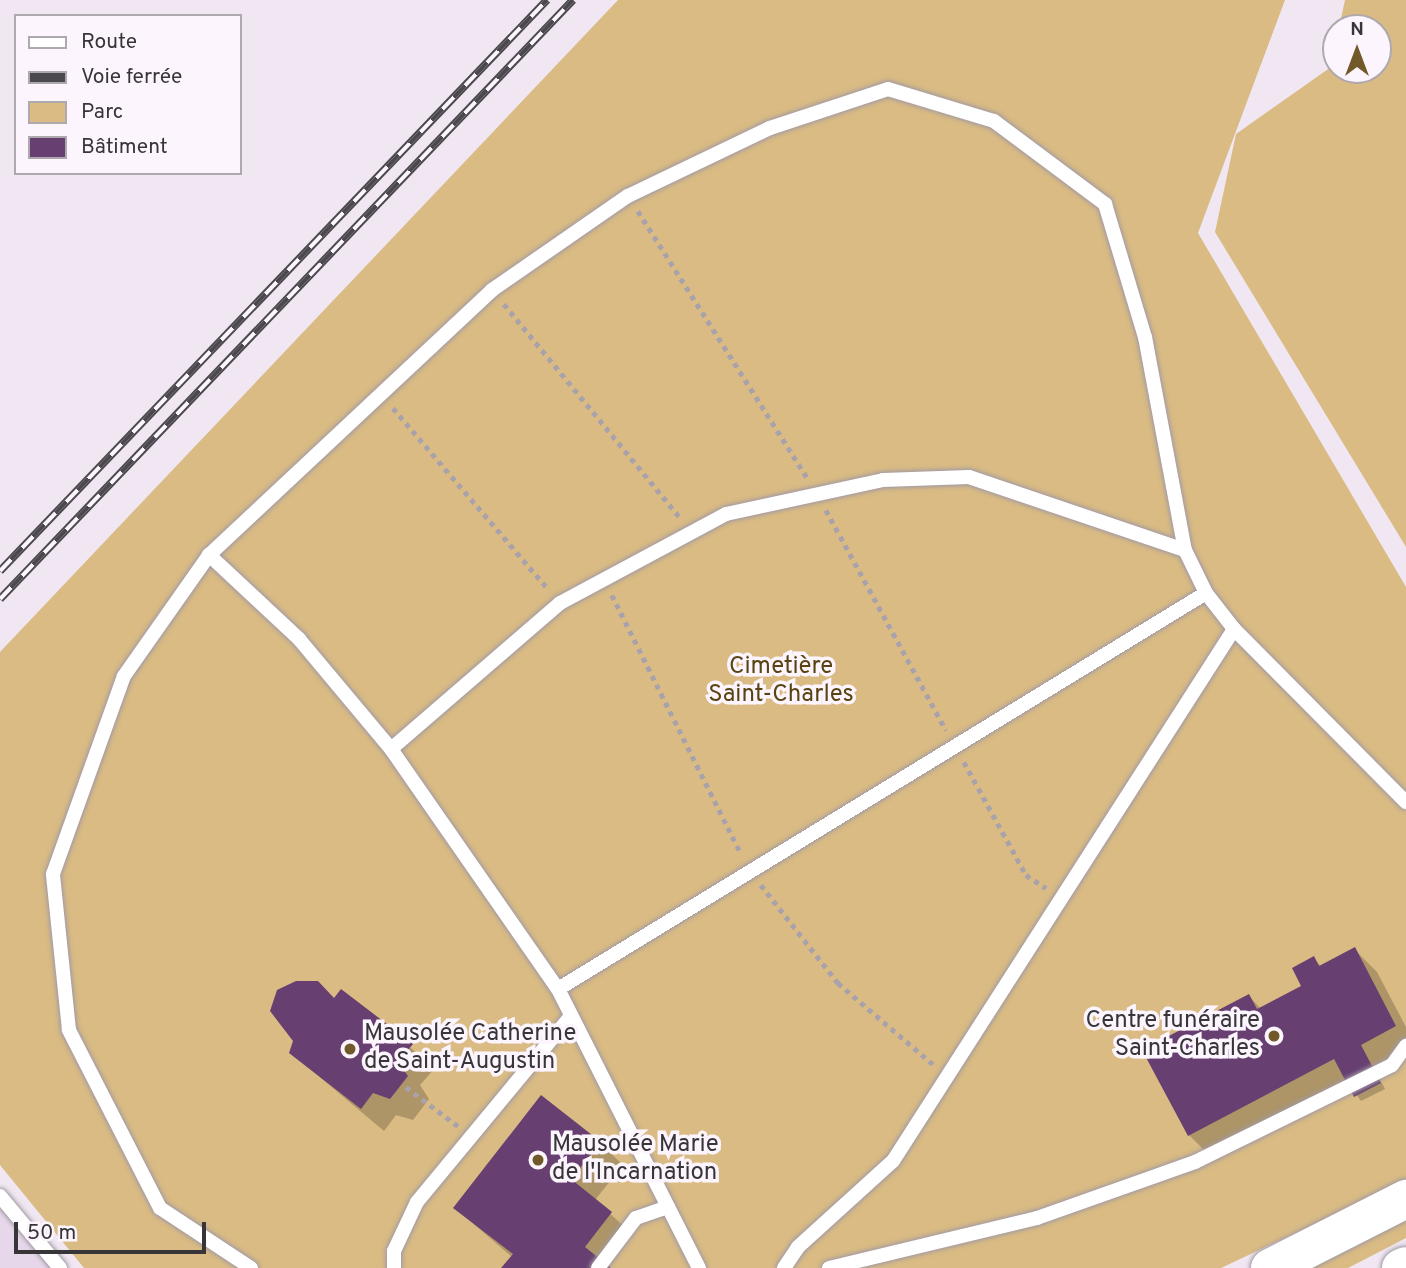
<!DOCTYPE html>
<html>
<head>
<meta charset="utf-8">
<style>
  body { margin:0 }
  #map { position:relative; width:1406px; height:1268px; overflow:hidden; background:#f0e7f2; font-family:Overpass,sans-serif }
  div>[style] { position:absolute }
  .built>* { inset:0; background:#e6d8ea }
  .green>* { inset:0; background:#d9bb83 }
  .shadow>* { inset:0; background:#0003 }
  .building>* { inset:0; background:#674071 }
  .path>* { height:4.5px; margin-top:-2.25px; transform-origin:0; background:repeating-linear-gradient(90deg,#a9a2ab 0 5px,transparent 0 10px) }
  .roads { filter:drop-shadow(0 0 2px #a299a4) drop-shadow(0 0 2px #a299a4) }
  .lane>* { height:14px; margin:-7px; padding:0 7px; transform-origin:7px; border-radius:7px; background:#fff }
  .primary>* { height:38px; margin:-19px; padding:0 19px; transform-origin:19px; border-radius:19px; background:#fff }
  .rail>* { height:8px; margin-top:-4px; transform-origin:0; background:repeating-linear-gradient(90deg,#fcf5fe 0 16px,#4c494e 0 32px); box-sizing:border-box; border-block:2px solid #4c494e }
  .dots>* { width:19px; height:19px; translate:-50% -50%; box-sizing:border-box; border:4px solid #fcf5fe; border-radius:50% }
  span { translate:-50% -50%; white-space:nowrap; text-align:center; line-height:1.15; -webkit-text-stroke:7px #fcf5fe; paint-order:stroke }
  .park-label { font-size:24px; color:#594310 }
  .poi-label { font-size:24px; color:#383539 }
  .right { translate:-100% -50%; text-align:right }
  .left { translate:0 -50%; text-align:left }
  .legend { position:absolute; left:14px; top:14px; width:228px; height:161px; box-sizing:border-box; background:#fcf5fe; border:2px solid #aea8af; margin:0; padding:9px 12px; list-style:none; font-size:21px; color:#383539 }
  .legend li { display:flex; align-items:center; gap:14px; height:35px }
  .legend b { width:35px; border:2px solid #aea8af }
  .north { position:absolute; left:1322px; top:14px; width:70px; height:70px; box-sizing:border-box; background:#fcf5fe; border:2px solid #aea8af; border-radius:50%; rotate:0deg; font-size:19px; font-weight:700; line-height:28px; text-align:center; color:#383539 }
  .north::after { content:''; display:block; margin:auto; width:24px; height:32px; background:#715929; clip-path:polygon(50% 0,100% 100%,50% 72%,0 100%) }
  .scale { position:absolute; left:14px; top:1222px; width:192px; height:32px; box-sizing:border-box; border:4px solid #383539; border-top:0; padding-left:9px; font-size:21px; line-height:24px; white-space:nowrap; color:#383539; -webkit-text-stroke:5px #fcf5fe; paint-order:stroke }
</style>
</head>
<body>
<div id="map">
  <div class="built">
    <i style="clip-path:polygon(0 1196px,60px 1268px,0 1268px)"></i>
  </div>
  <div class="green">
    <i style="clip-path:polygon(618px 0,1285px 0,1198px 233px,1406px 587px,1406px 1181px,1221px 1268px,84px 1268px,0 1165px,0 652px)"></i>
    <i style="clip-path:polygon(1345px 0,1406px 0,1406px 547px,1215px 232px,1236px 134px,1331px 67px,1336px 41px,1336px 70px,1378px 70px,1378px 28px,1339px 28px)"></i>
    <i style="clip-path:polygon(1406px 1218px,1406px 1238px,1348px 1268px,1307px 1268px)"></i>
  </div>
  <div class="shadow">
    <i style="clip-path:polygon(1355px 950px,1377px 972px,1406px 1027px,1406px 1056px,1376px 1072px,1385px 1089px,1361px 1101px,1350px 1085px,1212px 1158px,1189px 1135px,1249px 996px,1261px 1009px,1304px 986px,1314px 959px,1322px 967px)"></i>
    <i style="clip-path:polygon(341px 991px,435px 1068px,420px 1085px,429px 1099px,413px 1120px,396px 1115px,384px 1131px,291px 1053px)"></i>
    <i style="clip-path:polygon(600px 1143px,623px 1165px,595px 1200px,628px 1230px,602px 1263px,609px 1268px,504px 1268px,512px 1257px,455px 1208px)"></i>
  </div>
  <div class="building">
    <i style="clip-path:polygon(1355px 947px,1396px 1026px,1361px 1045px,1381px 1083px,1354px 1097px,1334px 1059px,1188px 1136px,1142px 1050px,1249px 994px,1257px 1009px,1301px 986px,1292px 968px,1314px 956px,1319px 966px)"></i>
    <i style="clip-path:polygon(296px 981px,318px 981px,334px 998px,341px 989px,413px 1044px,398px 1062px,408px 1076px,390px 1099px,373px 1093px,361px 1109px,289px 1053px,293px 1041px,270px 1011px,277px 990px)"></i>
    <i style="clip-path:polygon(541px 1095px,601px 1142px,571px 1179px,612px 1212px,585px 1247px,611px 1268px,501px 1268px,513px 1254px,453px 1208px)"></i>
  </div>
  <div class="path">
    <i style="left:638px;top:211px;width:317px;rotate:57.6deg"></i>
    <i style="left:504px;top:304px;width:278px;rotate:50.5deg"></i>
    <i style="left:393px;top:408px;width:240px;rotate:49.4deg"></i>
    <i style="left:826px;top:510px;width:251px;rotate:61.4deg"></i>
    <i style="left:612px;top:595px;width:289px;rotate:63.5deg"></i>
    <i style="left:964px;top:762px;width:129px;rotate:61.2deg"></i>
    <i style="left:1026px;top:875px;width:24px;rotate:33deg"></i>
    <i style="left:761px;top:885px;width:125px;rotate:51.8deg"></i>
    <i style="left:838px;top:983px;width:125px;rotate:40.5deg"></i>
    <i style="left:406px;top:1087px;width:65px;rotate:36.9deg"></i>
  </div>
  <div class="roads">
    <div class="lane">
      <i style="left:209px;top:555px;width:123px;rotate:43deg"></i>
      <i style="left:299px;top:639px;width:143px;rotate:50.1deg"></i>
      <i style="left:391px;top:749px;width:292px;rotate:55.2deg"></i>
      <i style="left:558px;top:989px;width:313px;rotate:63.2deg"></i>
      <i style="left:391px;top:749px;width:223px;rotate:-40.8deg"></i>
      <i style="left:560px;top:603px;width:188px;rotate:-28.2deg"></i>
      <i style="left:726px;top:514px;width:161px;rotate:-12.2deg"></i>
      <i style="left:883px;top:480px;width:86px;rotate:-2deg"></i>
      <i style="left:969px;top:477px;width:228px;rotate:18.7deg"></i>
      <i style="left:558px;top:989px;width:759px;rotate:-31.43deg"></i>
      <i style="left:0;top:1196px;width:94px;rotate:50.2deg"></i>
      <i style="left:251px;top:1268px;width:109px;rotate:-146.6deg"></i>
      <i style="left:160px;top:1208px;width:200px;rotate:-117.1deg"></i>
      <i style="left:69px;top:1030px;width:157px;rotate:-95.9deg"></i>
      <i style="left:53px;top:874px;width:210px;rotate:-70.3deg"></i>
      <i style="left:124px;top:676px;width:148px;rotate:-54.9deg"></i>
      <i style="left:209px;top:555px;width:388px;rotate:-43.1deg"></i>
      <i style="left:492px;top:290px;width:165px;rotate:-34.7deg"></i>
      <i style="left:628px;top:196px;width:157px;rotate:-25.6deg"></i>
      <i style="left:770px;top:128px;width:124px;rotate:-18.3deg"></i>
      <i style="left:888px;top:89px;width:111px;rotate:16.8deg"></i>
      <i style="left:994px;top:121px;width:139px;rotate:36.8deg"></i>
      <i style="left:1105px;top:204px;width:139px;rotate:73.3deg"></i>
      <i style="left:1145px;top:337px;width:217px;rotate:79.4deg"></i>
      <i style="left:1185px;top:550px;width:48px;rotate:64deg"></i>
      <i style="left:1206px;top:593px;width:46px;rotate:52.1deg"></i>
      <i style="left:1234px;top:629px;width:244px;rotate:45.2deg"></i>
      <i style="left:394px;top:1268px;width:17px;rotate:-90deg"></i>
      <i style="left:394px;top:1251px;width:54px;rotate:-64.9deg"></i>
      <i style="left:417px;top:1202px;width:241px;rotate:-50.4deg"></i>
      <i style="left:598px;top:1268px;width:63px;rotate:-52.8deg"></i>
      <i style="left:636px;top:1218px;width:34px;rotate:-19deg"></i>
      <i style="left:784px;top:1268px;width:25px;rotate:-56deg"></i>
      <i style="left:798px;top:1247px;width:128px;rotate:-42.2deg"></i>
      <i style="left:893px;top:1161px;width:632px;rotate:-57.34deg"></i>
      <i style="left:829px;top:1268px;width:214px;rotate:-13.5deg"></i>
      <i style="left:1037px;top:1218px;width:168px;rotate:-19.5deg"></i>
      <i style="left:1195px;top:1162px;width:220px;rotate:-26.2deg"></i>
      <i style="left:1392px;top:1065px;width:24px;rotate:-54deg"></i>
    </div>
    <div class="primary">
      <i style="left:1270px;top:1268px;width:153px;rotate:-26.9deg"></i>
      <i style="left:1401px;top:1268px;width:5px;rotate:-22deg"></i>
    </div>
  </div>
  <div class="rail">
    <i style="left:0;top:571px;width:791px;rotate:-46.23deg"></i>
    <i style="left:0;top:599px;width:829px;rotate:-46.27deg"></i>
  </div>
  <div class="dots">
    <i style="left:1274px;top:1036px;background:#715929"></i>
    <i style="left:350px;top:1049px;background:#715929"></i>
    <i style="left:538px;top:1160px;background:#715929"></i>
  </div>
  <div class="park-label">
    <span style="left:781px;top:682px">Cimetière<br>Saint-Charles</span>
  </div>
  <div class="poi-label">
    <span class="right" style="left:1260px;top:1036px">Centre funéraire<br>Saint-Charles</span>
    <span class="left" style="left:364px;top:1049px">Mausolée Catherine<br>de Saint-Augustin</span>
    <span class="left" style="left:552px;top:1160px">Mausolée Marie<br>de l'Incarnation</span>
  </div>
  <ul class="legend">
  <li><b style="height:9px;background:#fff"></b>Route</li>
  <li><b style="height:9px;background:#4c494e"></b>Voie ferrée</li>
  <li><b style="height:19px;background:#d9bb83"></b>Parc</li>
  <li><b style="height:19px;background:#674071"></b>Bâtiment</li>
  </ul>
  <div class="north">N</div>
  <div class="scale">50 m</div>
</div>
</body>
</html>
